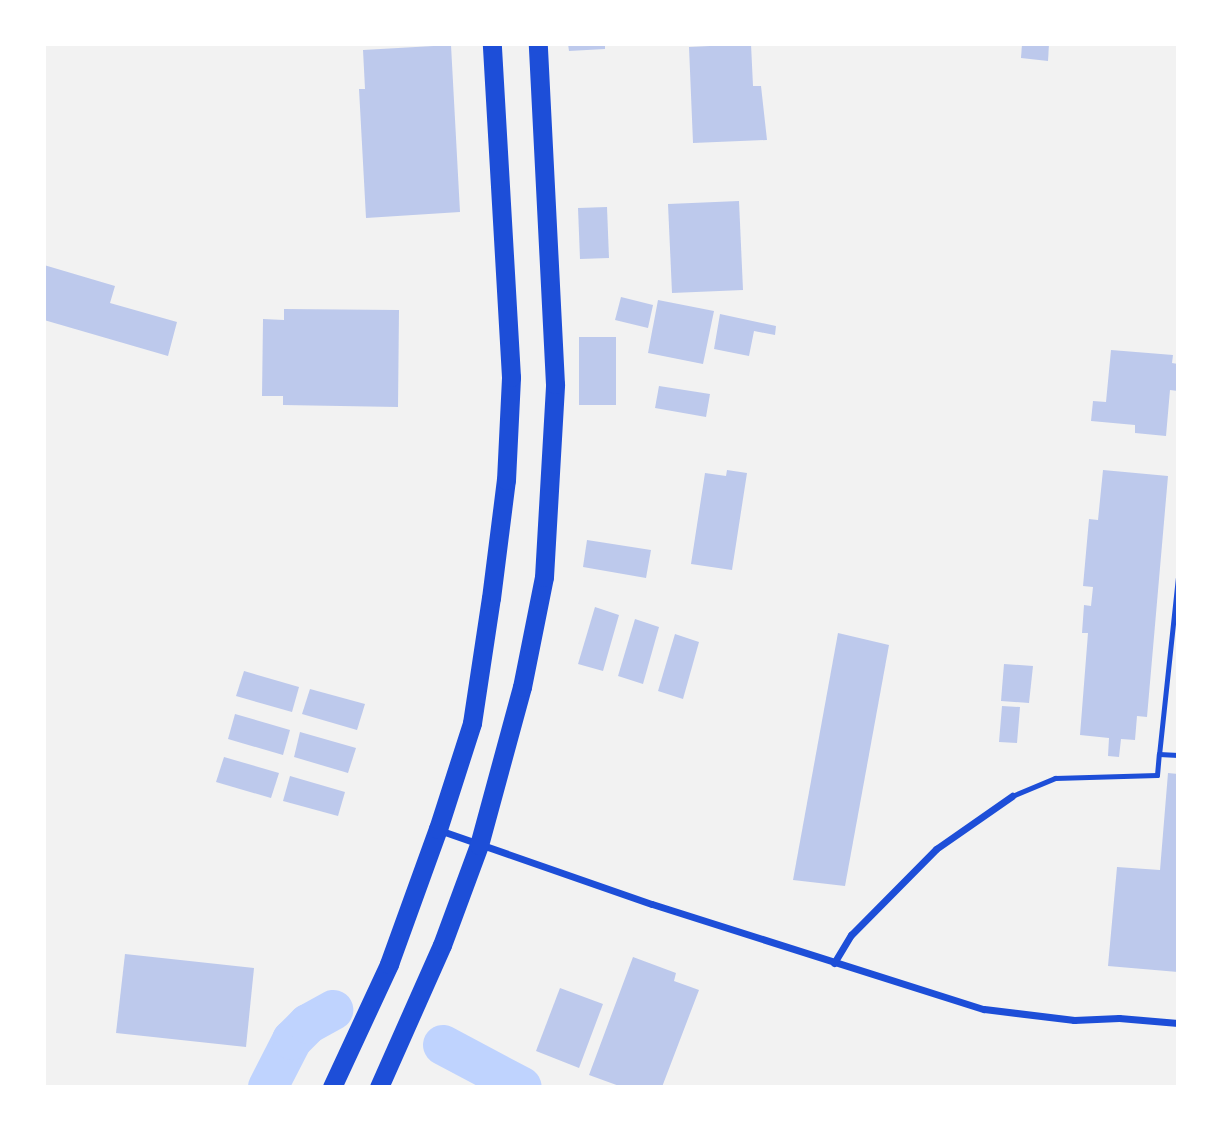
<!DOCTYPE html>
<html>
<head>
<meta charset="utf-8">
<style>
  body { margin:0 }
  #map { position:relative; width:1222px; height:1131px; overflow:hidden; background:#f2f2f2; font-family:Ubuntu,sans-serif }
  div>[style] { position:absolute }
  .river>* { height:40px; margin:-20px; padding:0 20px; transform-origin:20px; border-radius:20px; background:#bfd3fe }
  .building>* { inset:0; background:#bdc9ec }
  .service>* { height:5px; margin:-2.5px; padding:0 2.5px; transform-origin:2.5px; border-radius:2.5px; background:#1d4ed8 }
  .minor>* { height:7px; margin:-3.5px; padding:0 3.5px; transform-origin:3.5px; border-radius:3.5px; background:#1d4ed8 }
  .trunk>* { height:19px; margin:-9.5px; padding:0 9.5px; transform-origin:9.5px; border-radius:9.5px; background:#1d4ed8 }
  span { translate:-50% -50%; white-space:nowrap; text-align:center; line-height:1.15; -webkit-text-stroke:7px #fff; paint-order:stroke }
  .frame { position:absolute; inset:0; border:46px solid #fff; pointer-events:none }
</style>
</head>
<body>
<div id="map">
  <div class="river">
    <i style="left:443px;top:1045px;width:89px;rotate:28deg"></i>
    <i style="left:268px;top:1087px;width:53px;rotate:-62.9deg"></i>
    <i style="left:292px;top:1040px;width:23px;rotate:-45deg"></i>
    <i style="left:308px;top:1024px;width:29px;rotate:-29deg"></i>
  </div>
  <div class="building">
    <i style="clip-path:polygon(568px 44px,605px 44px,605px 49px,569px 51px)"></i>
    <i style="clip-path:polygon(751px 44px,753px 86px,761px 86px,767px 140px,693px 143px,689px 47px)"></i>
    <i style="clip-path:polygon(1022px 44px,1049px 44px,1048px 61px,1021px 58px)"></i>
    <i style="clip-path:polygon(451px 45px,460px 212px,366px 218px,359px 89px,365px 89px,363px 50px)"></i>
    <i style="clip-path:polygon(739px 201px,743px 290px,672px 293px,668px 204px)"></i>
    <i style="clip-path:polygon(607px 207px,609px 258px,580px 259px,578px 208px)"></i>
    <i style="clip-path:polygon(44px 265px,115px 286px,110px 303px,177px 322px,168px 356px,44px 320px)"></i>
    <i style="clip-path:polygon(621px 297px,653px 305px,648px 328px,615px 320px)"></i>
    <i style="clip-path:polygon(658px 300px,714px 311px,703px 364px,648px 353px)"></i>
    <i style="clip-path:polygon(284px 309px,399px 310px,398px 407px,283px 405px,283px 396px,262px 396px,263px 319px,284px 320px)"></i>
    <i style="clip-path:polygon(720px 314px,776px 326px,775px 335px,754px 331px,749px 356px,714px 349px)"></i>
    <i style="clip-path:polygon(579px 337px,616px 337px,616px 405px,579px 405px)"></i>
    <i style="clip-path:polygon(1111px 350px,1173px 355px,1172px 363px,1178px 364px,1178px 391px,1170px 390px,1166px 436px,1135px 433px,1135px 425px,1091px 421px,1093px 401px,1106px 402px)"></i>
    <i style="clip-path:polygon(659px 386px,710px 394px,706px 417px,655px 408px)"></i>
    <i style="clip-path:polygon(727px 470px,747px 473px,732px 570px,691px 564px,705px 473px,726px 476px)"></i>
    <i style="clip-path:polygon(1103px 470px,1168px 476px,1147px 717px,1137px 716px,1135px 740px,1121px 739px,1119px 757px,1108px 756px,1109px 738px,1080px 735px,1088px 633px,1082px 633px,1084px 605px,1091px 606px,1093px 587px,1083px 586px,1089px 519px,1098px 520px)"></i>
    <i style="clip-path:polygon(587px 540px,651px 550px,646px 578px,583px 567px)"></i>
    <i style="clip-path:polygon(595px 607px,619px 615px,603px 671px,578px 664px)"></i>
    <i style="clip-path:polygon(635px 619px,659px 627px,643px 684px,618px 676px)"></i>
    <i style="clip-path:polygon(838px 633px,889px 645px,845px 886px,793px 880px)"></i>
    <i style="clip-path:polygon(675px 634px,699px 642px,683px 699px,658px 691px)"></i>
    <i style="clip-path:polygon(1004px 664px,1033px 666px,1029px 703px,1001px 701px)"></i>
    <i style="clip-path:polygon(244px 671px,299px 687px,292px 712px,236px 696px)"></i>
    <i style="clip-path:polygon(310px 689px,365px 704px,357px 730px,302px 714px)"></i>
    <i style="clip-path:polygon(1002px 706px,1020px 707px,1017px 743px,999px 742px)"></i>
    <i style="clip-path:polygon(235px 714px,290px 730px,283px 755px,228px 739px)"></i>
    <i style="clip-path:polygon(300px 732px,356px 748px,348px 773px,294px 757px)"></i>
    <i style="clip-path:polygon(224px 757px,279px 773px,271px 798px,216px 782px)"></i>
    <i style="clip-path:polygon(1168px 773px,1178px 774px,1178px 972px,1108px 966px,1117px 867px,1160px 870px)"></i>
    <i style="clip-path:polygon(290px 776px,345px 792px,338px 816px,283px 801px)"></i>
    <i style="clip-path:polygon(125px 954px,254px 968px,246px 1047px,116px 1033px)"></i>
    <i style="clip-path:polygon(633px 957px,676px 973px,674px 981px,699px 990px,662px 1087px,622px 1087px,589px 1075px)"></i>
    <i style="clip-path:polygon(560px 988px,603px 1004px,579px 1068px,536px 1051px)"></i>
  </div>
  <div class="service">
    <i style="left:1178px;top:577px;width:178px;rotate:96.1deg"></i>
    <i style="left:1159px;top:754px;width:19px;rotate:3deg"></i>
    <i style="left:1012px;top:796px;width:47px;rotate:-22.7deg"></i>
    <i style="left:1055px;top:778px;width:102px;rotate:-1.7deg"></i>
    <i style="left:1157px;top:775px;width:21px;rotate:-85deg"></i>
  </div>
  <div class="minor">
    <i style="left:439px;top:830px;width:225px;rotate:19.2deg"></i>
    <i style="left:652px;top:904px;width:348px;rotate:17.6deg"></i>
    <i style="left:984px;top:1009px;width:91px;rotate:7deg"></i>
    <i style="left:1074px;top:1020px;width:45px;rotate:-2.5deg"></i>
    <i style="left:1119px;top:1018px;width:59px;rotate:4.8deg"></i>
    <i style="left:834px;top:963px;width:33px;rotate:-59deg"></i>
    <i style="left:851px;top:935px;width:121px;rotate:-45.3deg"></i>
    <i style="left:936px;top:849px;width:93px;rotate:-34.9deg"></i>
  </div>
  <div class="trunk">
    <i style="left:332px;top:1087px;width:136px;rotate:-65.1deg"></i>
    <i style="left:389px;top:964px;width:144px;rotate:-70.1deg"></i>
    <i style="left:438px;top:829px;width:111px;rotate:-72.2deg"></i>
    <i style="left:472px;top:723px;width:126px;rotate:-81.4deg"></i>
    <i style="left:491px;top:598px;width:119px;rotate:-82.8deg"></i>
    <i style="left:506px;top:480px;width:103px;rotate:-87.2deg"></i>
    <i style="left:511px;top:377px;width:334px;rotate:-93.3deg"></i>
    <i style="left:379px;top:1087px;width:155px;rotate:-66.1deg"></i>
    <i style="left:442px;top:945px;width:107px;rotate:-69.7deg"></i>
    <i style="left:479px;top:845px;width:164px;rotate:-74.8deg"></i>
    <i style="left:522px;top:687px;width:112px;rotate:-78.7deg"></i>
    <i style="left:544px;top:577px;width:193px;rotate:-86.7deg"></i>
    <i style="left:555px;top:384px;width:340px;rotate:-92.9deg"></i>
  </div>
  <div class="frame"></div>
</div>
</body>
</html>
